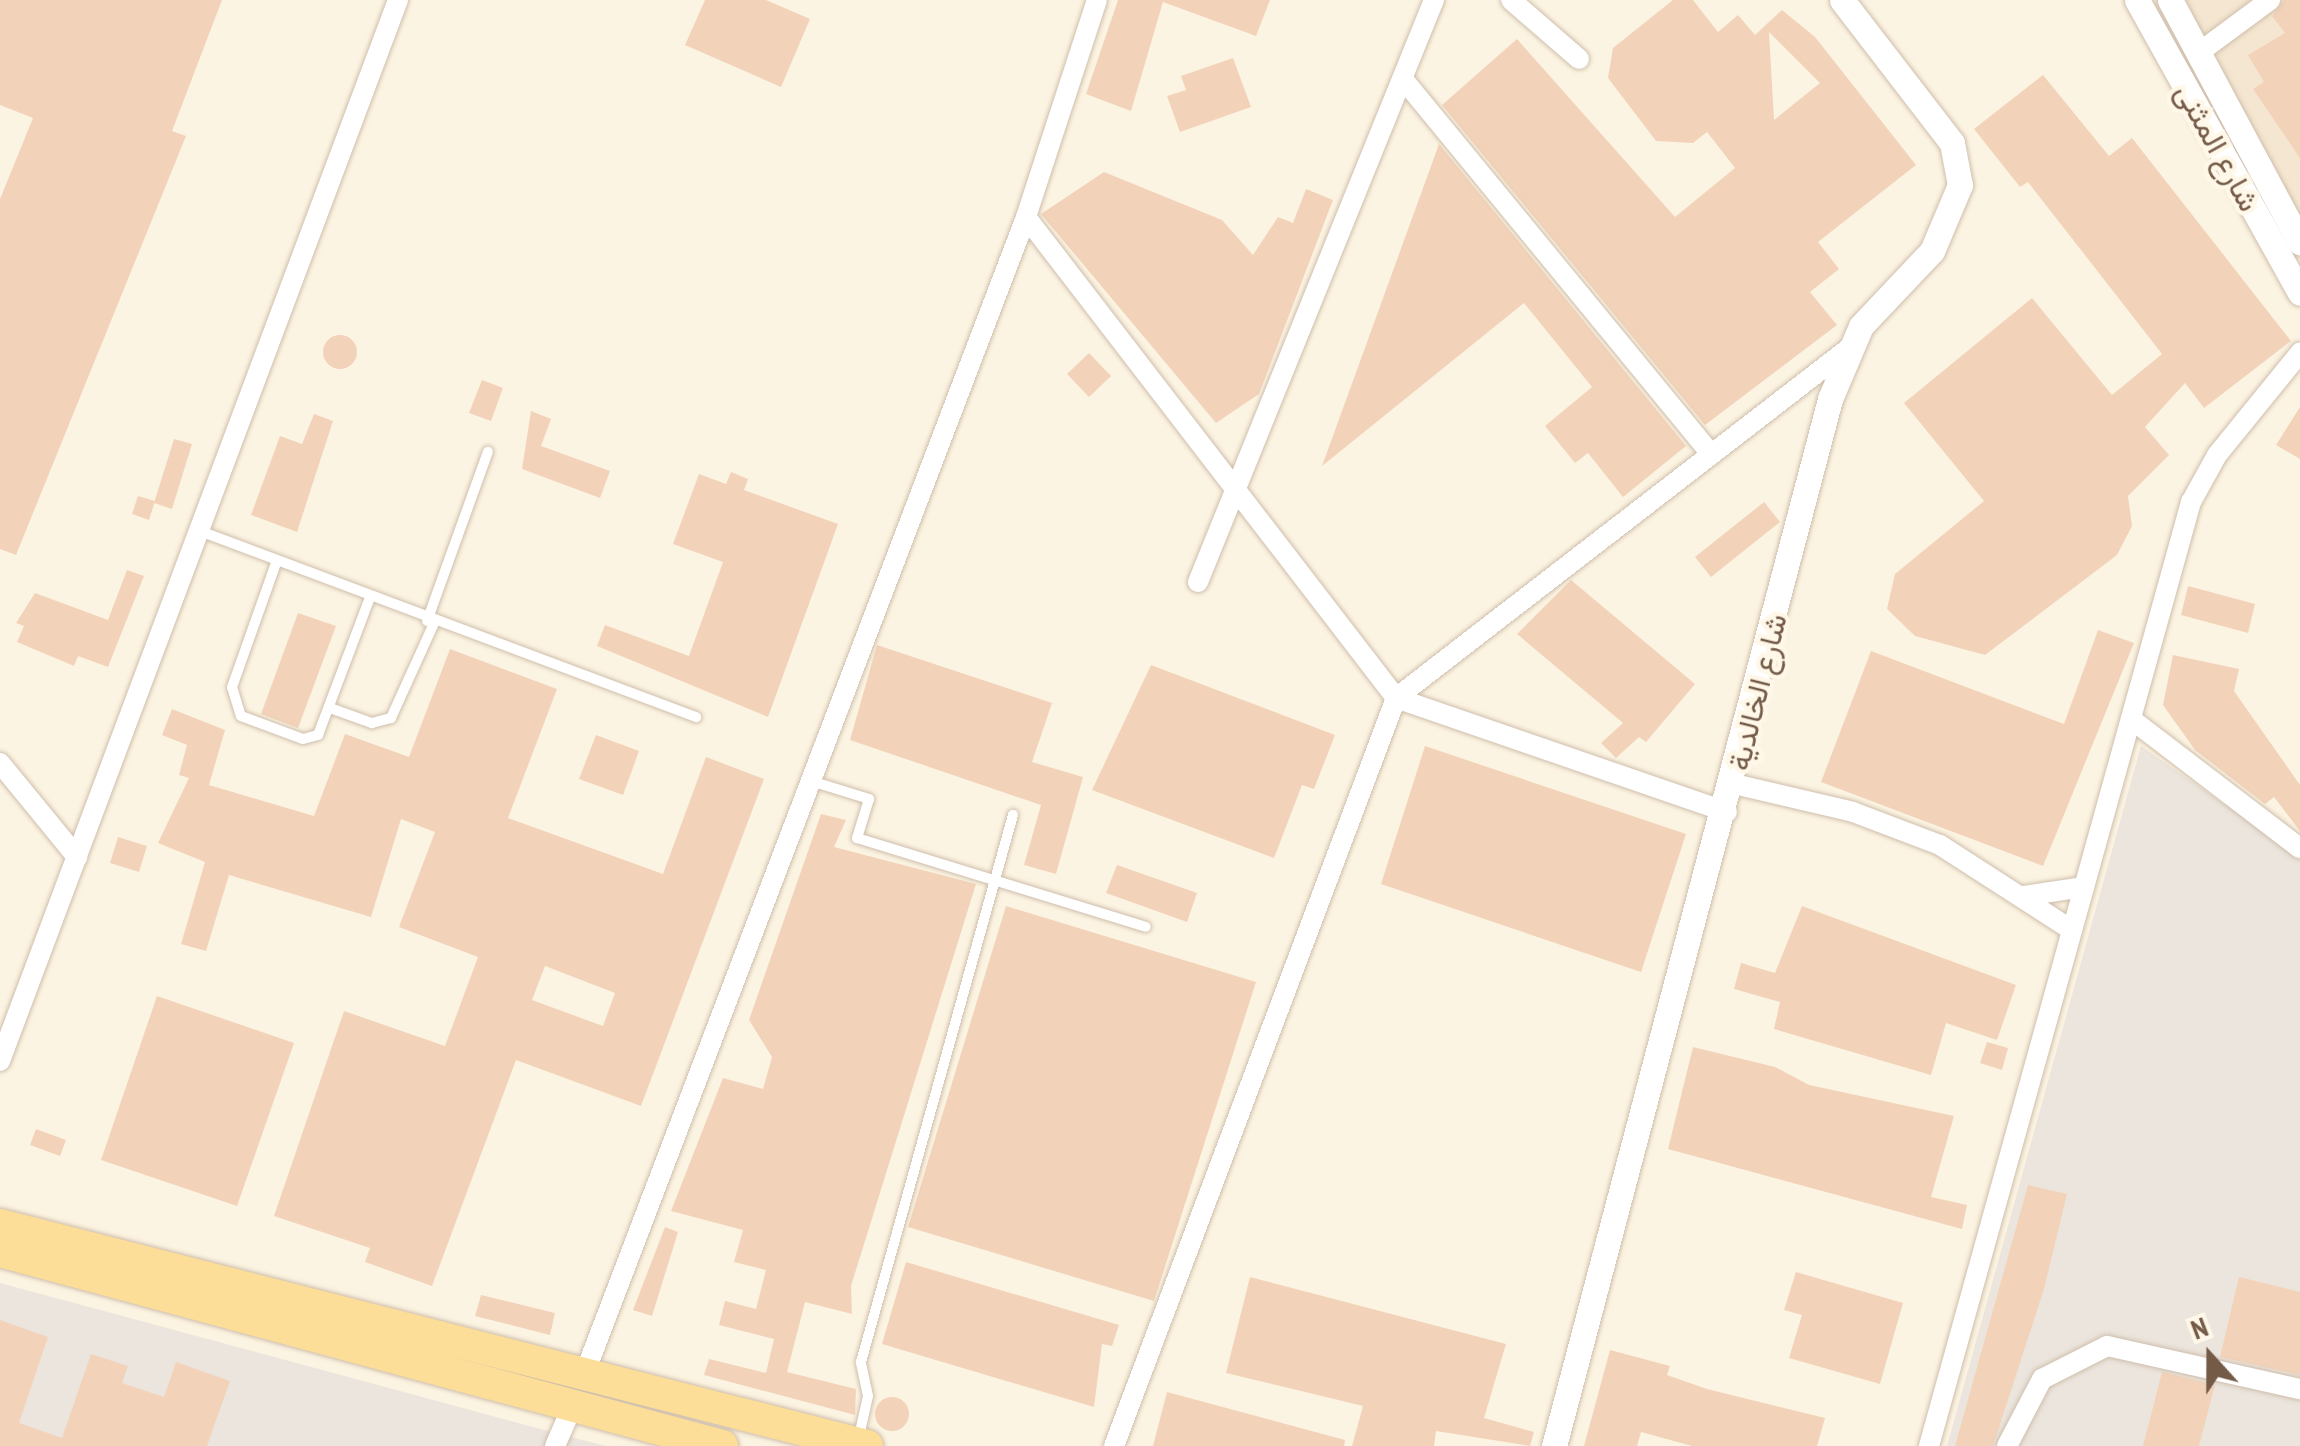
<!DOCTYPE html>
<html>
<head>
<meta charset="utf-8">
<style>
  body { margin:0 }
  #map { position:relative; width:2300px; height:1446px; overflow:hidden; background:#fcf4e2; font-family:"PT Sans Narrow",Vazirmatn,sans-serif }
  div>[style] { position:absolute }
  .residential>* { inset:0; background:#f4e6d0 }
  .industrial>* { inset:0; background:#ebe5dd }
  .building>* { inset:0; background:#f2d3b9 }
  .round { border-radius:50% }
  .roads { filter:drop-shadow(0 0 2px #cfbeac) drop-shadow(0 0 2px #cfbeac) }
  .service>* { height:10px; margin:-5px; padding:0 5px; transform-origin:5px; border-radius:5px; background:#fff }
  .minor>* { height:20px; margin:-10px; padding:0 10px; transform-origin:10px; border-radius:10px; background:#fff }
  .tertiary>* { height:25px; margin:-12.5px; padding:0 12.5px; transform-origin:12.5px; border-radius:12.5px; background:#fff }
  .primary>* { height:32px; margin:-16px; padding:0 16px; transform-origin:16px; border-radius:16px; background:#fcde99 }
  span { translate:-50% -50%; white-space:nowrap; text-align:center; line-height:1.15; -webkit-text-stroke:9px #fff7e8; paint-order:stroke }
  .street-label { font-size:30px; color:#745b48 }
  .north { position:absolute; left:2160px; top:1306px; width:100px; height:100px; -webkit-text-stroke:8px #fff7e8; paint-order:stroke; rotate:339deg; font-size:28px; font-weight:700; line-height:40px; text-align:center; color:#745b48 }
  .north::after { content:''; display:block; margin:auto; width:35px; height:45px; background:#745b48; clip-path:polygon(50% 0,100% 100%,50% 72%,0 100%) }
</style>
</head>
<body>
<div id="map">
  <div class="residential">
    <i style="clip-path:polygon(2175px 0,2300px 0,2300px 240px)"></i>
  </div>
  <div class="industrial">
    <i style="clip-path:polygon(2141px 746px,2300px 857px,2300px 1446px,1947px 1446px)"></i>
    <i style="clip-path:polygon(0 1283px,563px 1435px,606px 1446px,0 1446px)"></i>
  </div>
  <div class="building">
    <i style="clip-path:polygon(0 0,222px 0,172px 131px,186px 136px,16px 555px,0 549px,0 199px,33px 118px,0 105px)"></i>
    <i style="clip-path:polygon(705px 0,766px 0,810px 19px,781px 87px,685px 45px)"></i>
    <i style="clip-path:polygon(1118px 0,1270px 0,1256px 36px,1163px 2px,1131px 111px,1086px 94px)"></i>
    <i style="clip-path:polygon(evenodd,1673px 0,1693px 0,1718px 32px,1738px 15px,1755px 35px,1782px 10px,1815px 37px,1916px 165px,1818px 242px,1839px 269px,1810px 292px,1837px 325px,1705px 425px,1442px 105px,1517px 39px,1675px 217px,1735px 168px,1707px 132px,1693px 143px,1656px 141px,1608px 78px,1613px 48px,1673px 0,1769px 32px,1820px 83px,1774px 120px,1769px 32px)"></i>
    <i style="clip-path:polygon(2284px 0,2300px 0,2300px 158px,2253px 89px,2264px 82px,2248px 55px,2285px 33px,2272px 16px)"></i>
    <i style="clip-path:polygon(1233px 58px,1251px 107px,1180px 132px,1167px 96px,1186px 90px,1181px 76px)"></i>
    <i style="clip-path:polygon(2043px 75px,2109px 156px,2132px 138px,2291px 341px,2204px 408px,2185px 383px,2145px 427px,2169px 455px,2128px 496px,2132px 526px,2117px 555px,1985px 655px,1915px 636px,1887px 609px,1895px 574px,1984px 501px,1904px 403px,2032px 298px,2112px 395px,2162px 354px,2028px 182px,2020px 187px,1974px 129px)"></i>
    <i style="clip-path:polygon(1439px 144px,1686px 446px,1623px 497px,1588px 453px,1575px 463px,1545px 426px,1592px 387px,1524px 303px,1322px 466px)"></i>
    <i style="clip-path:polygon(1104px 172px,1222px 220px,1253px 255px,1278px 217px,1293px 223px,1306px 189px,1333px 200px,1259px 394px,1216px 423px,1041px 214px)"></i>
    <i class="round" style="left:323px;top:335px;width:34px;height:34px"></i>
    <i style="clip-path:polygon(1089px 353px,1111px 376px,1089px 397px,1067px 374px)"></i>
    <i style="clip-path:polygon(482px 380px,503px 388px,491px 421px,469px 413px)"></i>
    <i style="clip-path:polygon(2300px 407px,2300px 459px,2276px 445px)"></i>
    <i style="clip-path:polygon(531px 411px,551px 419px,541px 446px,610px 471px,600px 498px,522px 469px)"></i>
    <i style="clip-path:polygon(314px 414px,333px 421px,297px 532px,251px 515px,280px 436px,302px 444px)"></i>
    <i style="clip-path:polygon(174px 439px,192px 444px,172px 509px,154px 503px)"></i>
    <i style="clip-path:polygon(731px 472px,748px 479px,744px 490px,838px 524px,768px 717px,597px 646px,605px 625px,689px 656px,723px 562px,673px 544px,699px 474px,726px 484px)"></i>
    <i style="clip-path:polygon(138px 496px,155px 501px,149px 520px,132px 514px)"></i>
    <i style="clip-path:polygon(1764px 502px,1780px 522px,1711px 577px,1695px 557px)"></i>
    <i style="clip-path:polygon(127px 570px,144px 576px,108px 667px,78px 656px,74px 666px,17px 642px,24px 626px,16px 623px,35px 593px,108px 620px)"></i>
    <i style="clip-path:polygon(1571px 580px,1695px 684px,1646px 742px,1639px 737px,1616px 758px,1601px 743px,1623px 723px,1517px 634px)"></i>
    <i style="clip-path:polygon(2188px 586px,2255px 604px,2248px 633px,2181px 615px)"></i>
    <i style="clip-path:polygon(298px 613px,336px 626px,298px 728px,261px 714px)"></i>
    <i style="clip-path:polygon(2098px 630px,2134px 643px,2043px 866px,1821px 782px,1871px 651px,2064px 724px)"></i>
    <i style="clip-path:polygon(877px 645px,1052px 703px,1032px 762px,1083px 777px,1056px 874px,1024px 865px,1041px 805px,850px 740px)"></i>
    <i style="clip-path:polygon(evenodd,450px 649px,557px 689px,508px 818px,663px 874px,706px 757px,764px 779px,641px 1106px,516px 1060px,432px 1286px,365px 1262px,370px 1248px,274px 1216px,344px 1011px,445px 1046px,478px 957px,399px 927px,435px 832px,401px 819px,371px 917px,229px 875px,206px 951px,181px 944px,205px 862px,158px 843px,189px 778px,179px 775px,187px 745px,162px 735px,172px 709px,225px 730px,209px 785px,314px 816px,345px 734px,409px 757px,450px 649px,545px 966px,615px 993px,603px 1026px,532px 1000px,545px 966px)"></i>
    <i style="clip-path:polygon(2173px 655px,2239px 669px,2234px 691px,2300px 785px,2300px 831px,2274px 797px,2265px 804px,2195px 750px,2163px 705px)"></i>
    <i style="clip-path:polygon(1151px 665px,1335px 735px,1314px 789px,1302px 785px,1274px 858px,1092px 790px)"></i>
    <i style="clip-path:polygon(596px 735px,639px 751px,623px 795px,579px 779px)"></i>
    <i style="clip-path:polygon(1425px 746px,1686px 834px,1641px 972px,1381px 884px)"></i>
    <i style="clip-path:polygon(821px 814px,846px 820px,834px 847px,976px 884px,851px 1286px,852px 1314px,805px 1302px,787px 1372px,856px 1389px,855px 1415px,704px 1375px,709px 1359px,766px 1373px,774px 1339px,719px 1325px,725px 1301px,756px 1309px,766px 1270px,734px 1262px,743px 1230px,671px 1211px,723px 1078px,763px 1089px,772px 1057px,749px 1020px)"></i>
    <i style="clip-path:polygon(118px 837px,147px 846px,139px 872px,110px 863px)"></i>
    <i style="clip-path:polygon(1117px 865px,1197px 893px,1187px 922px,1106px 893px)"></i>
    <i style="clip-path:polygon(1006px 906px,1256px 982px,1154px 1301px,908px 1227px)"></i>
    <i style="clip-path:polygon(1802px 906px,2016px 985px,1997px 1040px,1946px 1023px,1931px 1075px,1774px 1029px,1780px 1002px,1734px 989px,1741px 963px,1775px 973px)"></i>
    <i style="clip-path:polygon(157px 996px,294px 1043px,237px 1206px,101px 1160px)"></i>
    <i style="clip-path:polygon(1987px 1042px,2008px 1048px,2002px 1070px,1980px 1063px)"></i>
    <i style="clip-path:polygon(1693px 1047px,1775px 1067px,1809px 1085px,1954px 1116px,1931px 1197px,1967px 1205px,1962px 1229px,1668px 1149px)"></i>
    <i style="clip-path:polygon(36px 1129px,66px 1140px,60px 1156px,30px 1145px)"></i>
    <i style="clip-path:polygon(2028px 1185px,2067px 1194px,2044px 1289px,1993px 1446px,1955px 1446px)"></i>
    <i style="clip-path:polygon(665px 1227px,678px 1232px,652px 1316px,633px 1310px)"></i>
    <i style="clip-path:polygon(906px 1262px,1119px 1325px,1112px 1346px,1102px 1344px,1094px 1407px,882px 1344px)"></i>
    <i style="clip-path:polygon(1796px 1272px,1903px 1303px,1880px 1384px,1789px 1358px,1802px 1315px,1784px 1310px)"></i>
    <i style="clip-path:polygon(1250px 1277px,1506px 1344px,1484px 1418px,1534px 1432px,1530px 1446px,1436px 1431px,1434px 1446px,1352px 1446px,1363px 1406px,1226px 1373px)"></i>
    <i style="clip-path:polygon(2239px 1277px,2300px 1292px,2300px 1375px,2220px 1357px)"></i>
    <i style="clip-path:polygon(481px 1295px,555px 1313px,550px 1335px,475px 1316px)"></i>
    <i style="clip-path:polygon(0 1320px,48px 1337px,19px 1423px,62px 1438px,91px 1354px,128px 1366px,122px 1383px,164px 1397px,176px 1362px,230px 1381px,207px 1446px,0 1446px)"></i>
    <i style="clip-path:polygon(1610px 1350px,1670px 1366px,1667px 1375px,1707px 1389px,1825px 1418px,1817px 1446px,1692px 1446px,1641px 1432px,1637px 1446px,1584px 1446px)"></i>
    <i style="clip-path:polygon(2162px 1372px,2215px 1385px,2199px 1446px,2143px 1446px)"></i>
    <i style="clip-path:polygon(1167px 1392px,1345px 1440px,1344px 1446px,1153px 1446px)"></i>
    <i class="round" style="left:875px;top:1397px;width:34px;height:34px"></i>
  </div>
  <div class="roads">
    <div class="service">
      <i style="left:200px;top:531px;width:530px;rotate:20.56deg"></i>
      <i style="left:276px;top:563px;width:132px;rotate:109.5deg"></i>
      <i style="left:232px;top:687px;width:30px;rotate:73deg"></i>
      <i style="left:241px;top:716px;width:66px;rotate:20.4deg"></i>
      <i style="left:303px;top:739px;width:16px;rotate:-15deg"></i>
      <i style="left:318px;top:735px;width:144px;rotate:-69.3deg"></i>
      <i style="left:427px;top:621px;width:180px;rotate:-70.2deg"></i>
      <i style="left:330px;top:708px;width:45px;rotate:19.7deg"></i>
      <i style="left:372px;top:723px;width:20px;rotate:-15deg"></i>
      <i style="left:391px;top:718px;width:104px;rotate:-65.6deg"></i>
      <i style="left:811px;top:781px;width:61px;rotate:17.2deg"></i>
      <i style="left:869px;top:799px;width:41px;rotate:107.1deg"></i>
      <i style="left:857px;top:838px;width:302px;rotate:17.1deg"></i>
      <i style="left:858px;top:1441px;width:46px;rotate:-77.5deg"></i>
      <i style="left:868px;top:1396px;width:35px;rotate:-102deg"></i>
      <i style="left:861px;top:1362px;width:568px;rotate:-74.47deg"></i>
    </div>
    <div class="minor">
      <i style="left:1511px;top:0;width:90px;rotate:40.9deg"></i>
      <i style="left:2197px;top:54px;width:91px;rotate:-36.5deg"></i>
      <i style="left:1403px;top:79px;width:485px;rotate:50.6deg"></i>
      <i style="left:1026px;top:217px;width:607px;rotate:52.43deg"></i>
      <i style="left:1396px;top:698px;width:350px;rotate:19deg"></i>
      <i style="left:1198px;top:582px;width:628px;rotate:-67.93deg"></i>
      <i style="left:2131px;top:719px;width:213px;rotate:37.4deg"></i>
      <i style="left:0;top:763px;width:122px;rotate:50.7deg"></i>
      <i style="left:1734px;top:784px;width:122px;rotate:13.2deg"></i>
      <i style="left:1853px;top:812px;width:93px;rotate:20.8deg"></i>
      <i style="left:1940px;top:845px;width:157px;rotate:32.8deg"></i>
      <i style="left:2024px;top:896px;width:61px;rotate:-8.5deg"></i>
      <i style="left:0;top:1061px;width:1133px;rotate:-69.44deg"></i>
      <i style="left:586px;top:1370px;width:1234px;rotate:-69.11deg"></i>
      <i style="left:1026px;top:217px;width:228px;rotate:-71.9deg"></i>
      <i style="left:555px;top:1446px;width:45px;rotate:-66.3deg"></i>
      <i style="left:1114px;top:1446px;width:799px;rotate:-69.34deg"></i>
      <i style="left:1396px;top:698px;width:577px;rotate:-37.68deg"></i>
      <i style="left:1929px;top:1446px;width:980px;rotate:-74.49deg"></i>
      <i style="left:2191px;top:502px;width:54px;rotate:-61deg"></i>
      <i style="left:2217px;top:455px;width:132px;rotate:-50.9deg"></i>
      <i style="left:2007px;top:1446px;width:76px;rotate:-62.4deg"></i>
      <i style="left:2042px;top:1379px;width:73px;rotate:-26.9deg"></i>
      <i style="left:2107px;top:1346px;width:198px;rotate:12.6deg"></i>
    </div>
    <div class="tertiary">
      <i style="left:2137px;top:0;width:335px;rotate:60.9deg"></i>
      <i style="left:2170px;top:0;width:275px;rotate:61.8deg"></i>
      <i style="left:1554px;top:1446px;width:1083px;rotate:-75.23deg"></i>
      <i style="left:1830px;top:399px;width:79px;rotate:-67deg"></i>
      <i style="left:1861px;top:326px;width:103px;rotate:-46.6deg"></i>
      <i style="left:1932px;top:251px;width:72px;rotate:-67deg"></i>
      <i style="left:1960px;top:185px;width:43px;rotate:-100.8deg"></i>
      <i style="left:1952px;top:143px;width:180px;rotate:-127.6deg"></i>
    </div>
    <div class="primary">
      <i style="left:0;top:1225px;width:895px;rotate:14.3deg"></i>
      <i style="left:0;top:1251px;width:748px;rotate:15.11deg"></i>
    </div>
  </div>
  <div class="street-label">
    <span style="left:2218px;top:147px;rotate:61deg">شارع المثنى</span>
    <span style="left:1757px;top:692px;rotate:-76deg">شارع الخالدية</span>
  </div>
  <div class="north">N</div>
</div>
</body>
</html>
